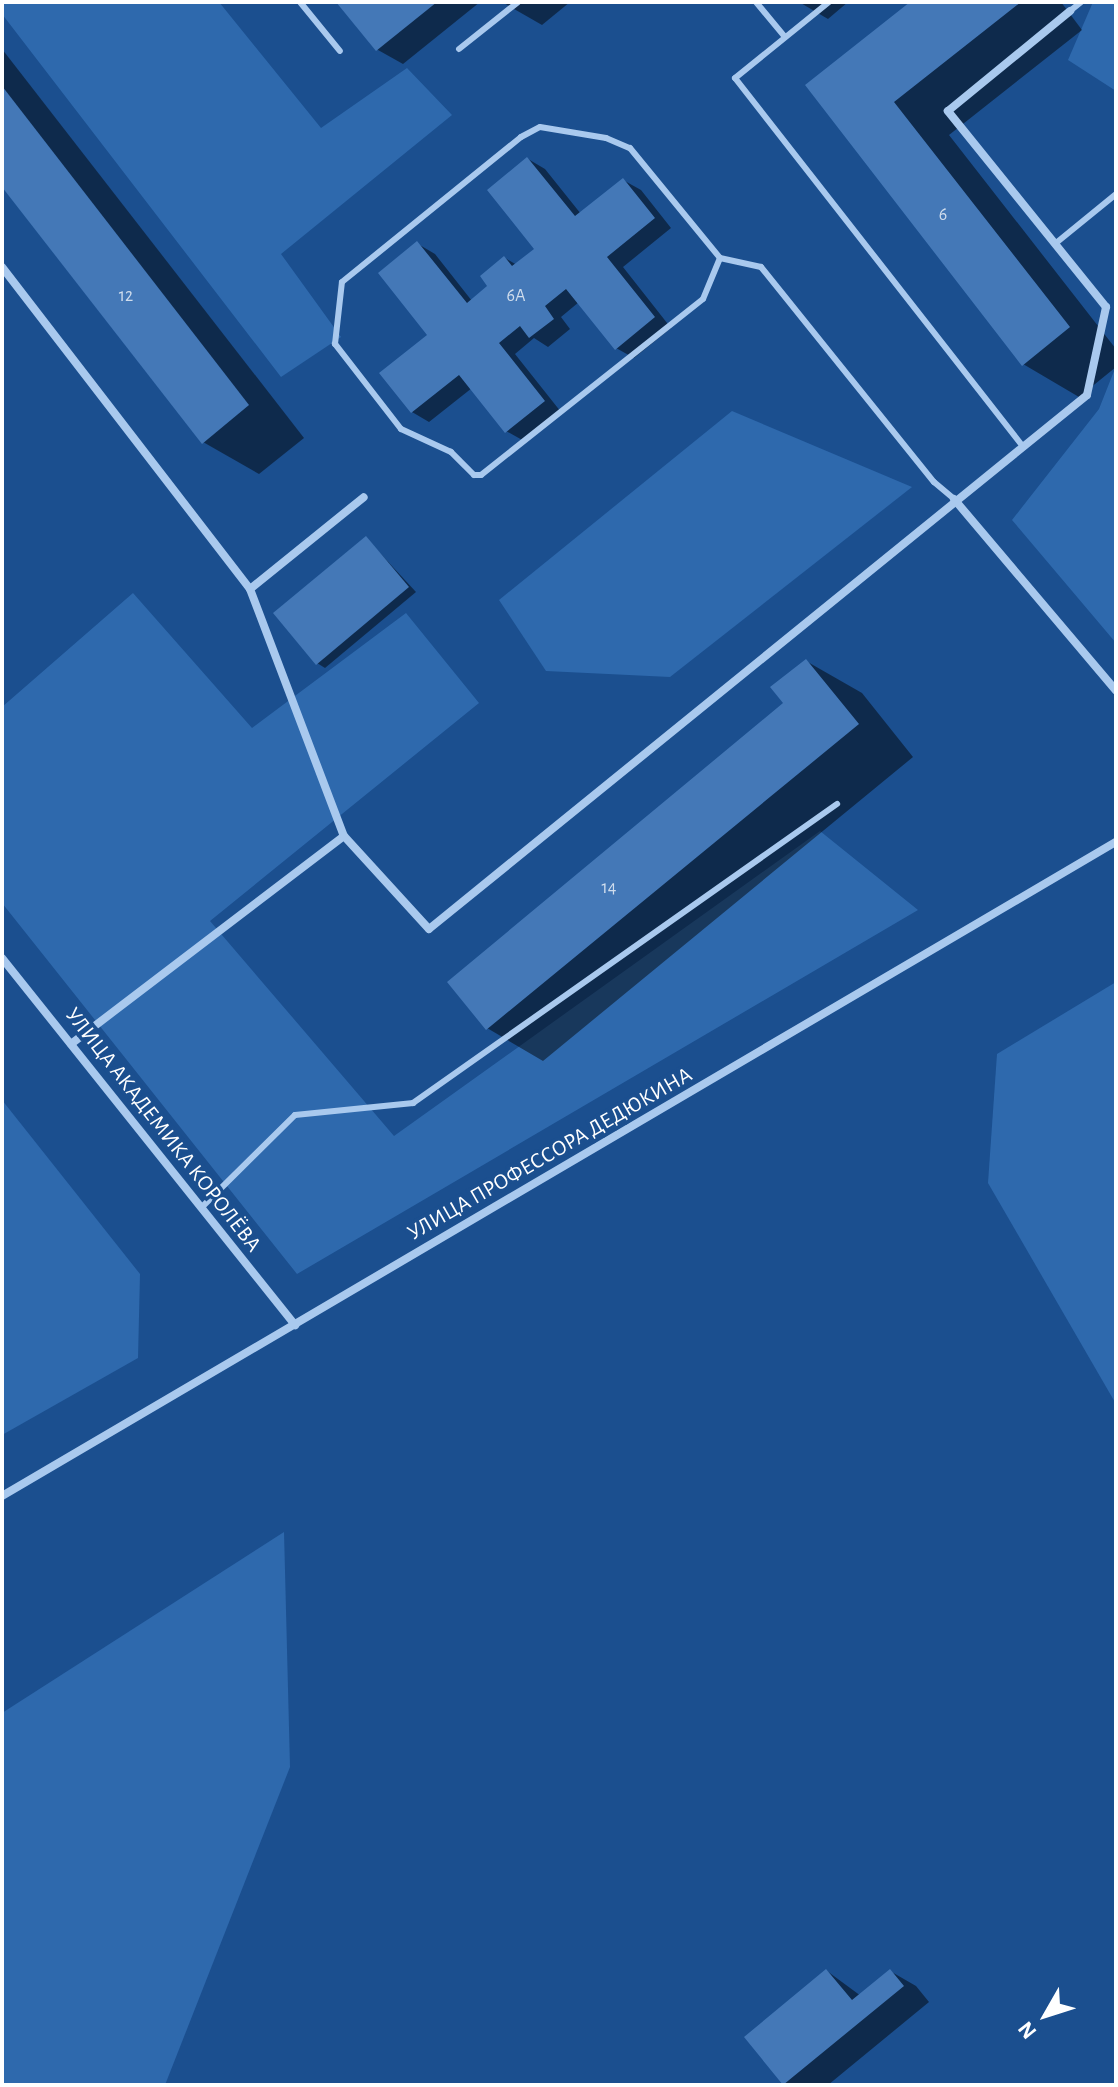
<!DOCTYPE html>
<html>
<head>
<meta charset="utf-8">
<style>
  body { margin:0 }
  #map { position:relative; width:1118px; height:2087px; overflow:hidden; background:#1b4f8f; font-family:"Alegreya Sans",sans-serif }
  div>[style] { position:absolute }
  .green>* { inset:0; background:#2e69ad }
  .shadow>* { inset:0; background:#0007 }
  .building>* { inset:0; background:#4478b7 }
  .lane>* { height:6px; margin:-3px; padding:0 3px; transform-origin:3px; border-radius:3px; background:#a9c9ee }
  .street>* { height:8px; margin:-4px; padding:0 4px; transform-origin:4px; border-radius:4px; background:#a9c9ee }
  span { translate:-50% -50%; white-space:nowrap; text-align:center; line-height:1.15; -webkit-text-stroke:7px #1b4f8f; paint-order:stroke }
  .number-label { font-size:18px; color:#d0dded }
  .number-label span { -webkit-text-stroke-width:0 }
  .street-label { font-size:22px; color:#fff }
  .frame { position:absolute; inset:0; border:4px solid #fff; pointer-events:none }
  .north { position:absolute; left:1006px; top:1975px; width:80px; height:80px; -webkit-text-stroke:6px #1b4f8f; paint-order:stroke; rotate:231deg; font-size:22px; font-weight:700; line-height:32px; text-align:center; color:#fff }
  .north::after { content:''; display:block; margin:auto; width:28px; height:36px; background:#fff; clip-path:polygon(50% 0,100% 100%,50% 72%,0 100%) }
</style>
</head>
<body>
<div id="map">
  <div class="green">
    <i style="clip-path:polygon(2px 2px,219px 2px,321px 128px,407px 68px,452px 115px,281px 254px,341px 337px,281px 377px,2px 14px)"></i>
    <i style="clip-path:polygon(1093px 2px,1116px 2px,1116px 91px,1068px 60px)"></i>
    <i style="clip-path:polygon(1116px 366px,1116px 643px,1012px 520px,1099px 409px)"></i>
    <i style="clip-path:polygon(732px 411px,912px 487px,670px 677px,546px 671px,499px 600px)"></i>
    <i style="clip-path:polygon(133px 593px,252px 728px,406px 613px,479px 703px,210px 921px,394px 1136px,820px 831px,918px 910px,297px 1274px,2px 903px,2px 707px)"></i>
    <i style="clip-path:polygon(1116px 982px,1116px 1404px,988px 1183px,997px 1054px)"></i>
    <i style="clip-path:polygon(2px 1100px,140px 1274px,138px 1358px,2px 1435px)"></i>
    <i style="clip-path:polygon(284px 1532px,290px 1767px,165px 2085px,2px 2085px,2px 1713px)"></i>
  </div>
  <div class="shadow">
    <i style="clip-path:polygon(339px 2px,480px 2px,403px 64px,378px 50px)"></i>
    <i style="clip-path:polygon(502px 2px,570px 2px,542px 25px)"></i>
    <i style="clip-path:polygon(799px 2px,848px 2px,828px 19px)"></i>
    <i style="clip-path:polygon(913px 2px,1061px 2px,1082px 30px,949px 135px,1116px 349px,1116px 367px,1079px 397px,1023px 364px,807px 85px)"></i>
    <i style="clip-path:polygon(2px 49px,304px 438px,259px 474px,203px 442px,2px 183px)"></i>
    <i style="clip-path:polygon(528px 159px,545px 169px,581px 214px,623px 180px,641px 190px,671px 228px,623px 267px,671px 328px,634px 358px,616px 348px,579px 302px,561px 317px,570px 329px,548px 347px,534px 338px,515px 354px,561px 412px,524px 441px,506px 431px,472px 388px,429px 422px,412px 412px,430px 335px,418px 244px,435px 254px,472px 301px,490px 287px,505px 258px,517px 265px,537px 249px)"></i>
    <i style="clip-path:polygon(366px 538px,416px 592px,325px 668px,317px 663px)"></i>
    <i style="clip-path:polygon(806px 661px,862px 693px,913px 757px,543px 1061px,487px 1028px,785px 703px)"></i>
    <i style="clip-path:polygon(827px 1971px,861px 1996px,890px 1971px,916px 1986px,929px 2002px,828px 2085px,787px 2085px,747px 2037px)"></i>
  </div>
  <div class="building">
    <i style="clip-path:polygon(336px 2px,437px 2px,376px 51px)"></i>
    <i style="clip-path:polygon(910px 2px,1021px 2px,894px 102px,1070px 327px,1022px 366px,805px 85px)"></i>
    <i style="clip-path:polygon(2px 86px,249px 405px,202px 444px,2px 187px)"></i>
    <i style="clip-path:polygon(527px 157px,575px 216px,623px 178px,655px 218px,607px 257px,655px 317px,615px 350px,566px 289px,545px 306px,554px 319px,529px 338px,520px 326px,499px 343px,545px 401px,505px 433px,459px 375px,411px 413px,379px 373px,427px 335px,378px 273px,417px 241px,467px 303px,487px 286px,480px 276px,504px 256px,512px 266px,534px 249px,487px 190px)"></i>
    <i style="clip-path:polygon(366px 536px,409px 587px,316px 665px,273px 613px)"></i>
    <i style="clip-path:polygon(806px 659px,859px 724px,486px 1030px,447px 982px,783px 703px,770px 687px)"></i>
    <i style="clip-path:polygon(826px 1969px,852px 2000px,890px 1969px,904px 1986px,783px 2085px,744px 2037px)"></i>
  </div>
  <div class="lane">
    <i style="left:300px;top:2px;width:63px;rotate:50.8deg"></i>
    <i style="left:756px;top:2px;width:45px;rotate:50.4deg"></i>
    <i style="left:829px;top:2px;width:121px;rotate:141deg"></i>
    <i style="left:735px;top:78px;width:467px;rotate:52deg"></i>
    <i style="left:1070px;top:11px;width:14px;rotate:-39deg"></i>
    <i style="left:459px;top:49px;width:75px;rotate:-38.5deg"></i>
    <i style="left:1056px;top:243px;width:77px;rotate:-39.2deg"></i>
    <i style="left:720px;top:258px;width:44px;rotate:112.5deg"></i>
    <i style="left:703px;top:299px;width:283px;rotate:141.6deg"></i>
    <i style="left:481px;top:475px;width:7px;rotate:180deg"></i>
    <i style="left:474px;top:475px;width:33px;rotate:-135deg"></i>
    <i style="left:451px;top:452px;width:55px;rotate:-155.3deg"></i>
    <i style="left:401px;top:429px;width:108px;rotate:-127.8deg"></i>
    <i style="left:335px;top:344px;width:62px;rotate:-83.6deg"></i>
    <i style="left:342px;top:282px;width:230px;rotate:-39deg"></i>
    <i style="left:521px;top:137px;width:21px;rotate:-28deg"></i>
    <i style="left:540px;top:127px;width:67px;rotate:9.5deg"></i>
    <i style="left:606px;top:138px;width:26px;rotate:23deg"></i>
    <i style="left:630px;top:148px;width:142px;rotate:50.7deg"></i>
    <i style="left:720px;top:258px;width:42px;rotate:12.4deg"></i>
    <i style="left:761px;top:267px;width:276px;rotate:51.2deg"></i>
    <i style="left:934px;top:482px;width:26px;rotate:40deg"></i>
    <i style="left:201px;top:1208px;width:132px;rotate:-44.7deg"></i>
    <i style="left:295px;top:1115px;width:119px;rotate:-5.8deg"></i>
    <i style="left:413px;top:1103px;width:519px;rotate:-35.19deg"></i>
  </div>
  <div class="street">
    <i style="left:2px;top:267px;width:406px;rotate:52.4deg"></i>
    <i style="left:250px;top:589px;width:146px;rotate:-38.9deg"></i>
    <i style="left:954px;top:499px;width:251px;rotate:49.8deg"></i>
    <i style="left:250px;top:589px;width:264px;rotate:69.2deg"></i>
    <i style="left:2px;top:958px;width:470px;rotate:51.4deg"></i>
    <i style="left:71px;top:1044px;width:343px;rotate:-37.3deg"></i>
    <i style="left:344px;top:836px;width:126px;rotate:47.6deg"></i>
    <i style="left:429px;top:929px;width:847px;rotate:-39.06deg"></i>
    <i style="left:1087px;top:395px;width:90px;rotate:-77.8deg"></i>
    <i style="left:1106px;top:307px;width:252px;rotate:-128.9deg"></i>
    <i style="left:948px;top:111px;width:158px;rotate:-39.3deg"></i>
    <i style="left:2px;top:1496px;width:1292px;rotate:-30.42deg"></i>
  </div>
  <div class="number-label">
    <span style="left:943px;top:215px">6</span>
    <span style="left:126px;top:296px">12</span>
    <span style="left:516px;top:296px">6А</span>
    <span style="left:609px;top:888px">14</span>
  </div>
  <div class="street-label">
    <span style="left:163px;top:1130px;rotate:52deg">УЛИЦА АКАДЕМИКА КОРОЛЁВА</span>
    <span style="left:550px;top:1154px;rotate:-30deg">УЛИЦА ПРОФЕССОРА ДЕДЮКИНА</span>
  </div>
  <div class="frame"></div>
  <div class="north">N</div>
</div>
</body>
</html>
